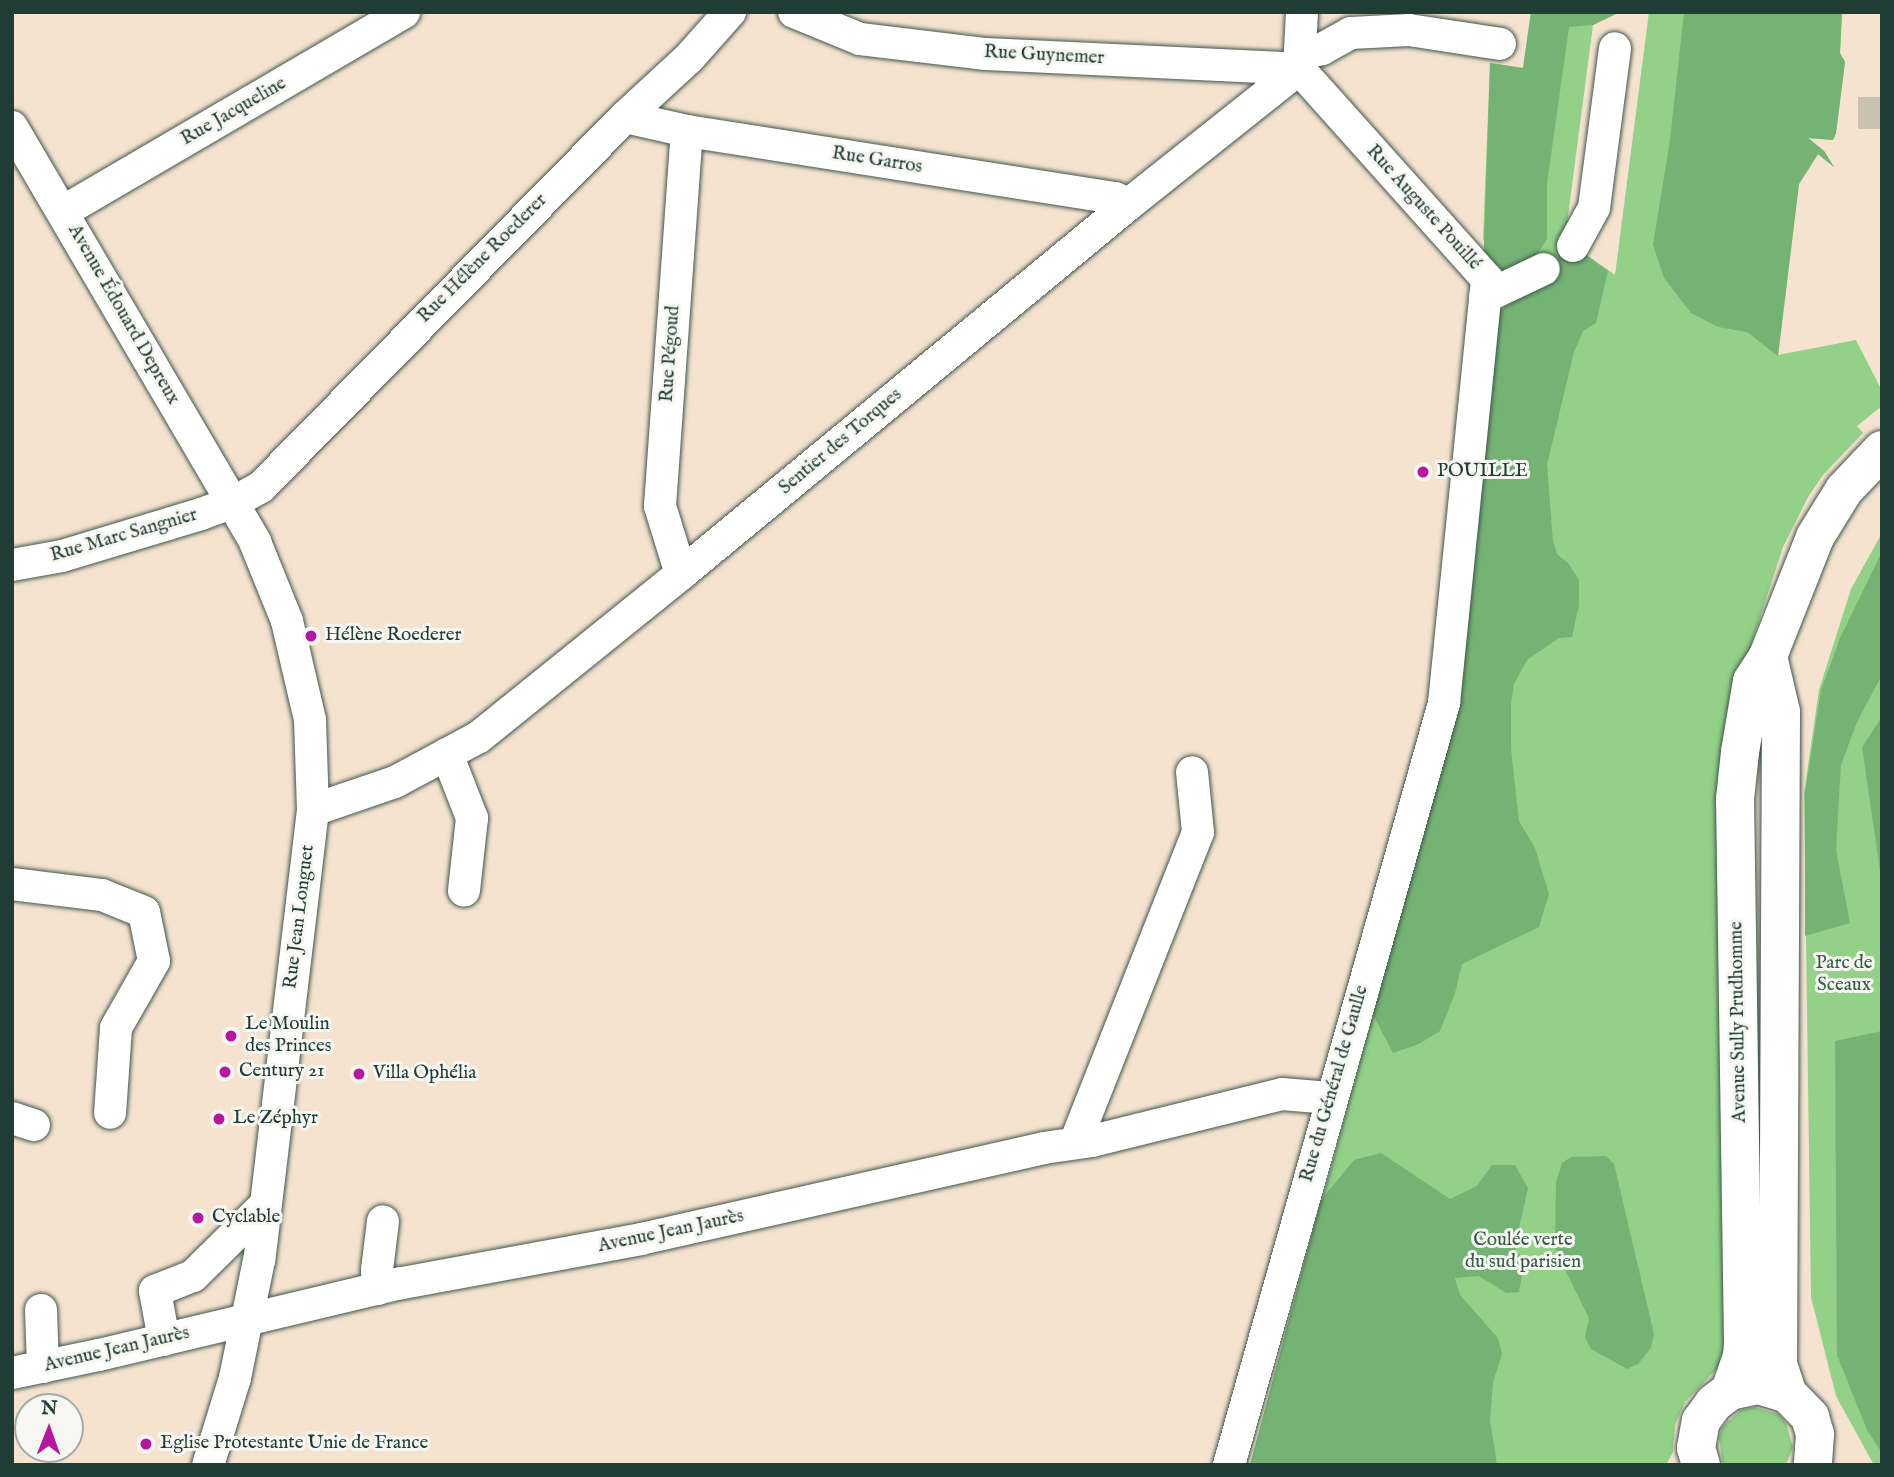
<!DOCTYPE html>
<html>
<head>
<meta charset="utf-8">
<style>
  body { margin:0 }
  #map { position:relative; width:1894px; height:1477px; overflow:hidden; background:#f5e3cf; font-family:"IM FELL English",serif }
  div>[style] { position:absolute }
  .green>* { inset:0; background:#92d187 }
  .forest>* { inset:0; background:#75b374 }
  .minor-tunnel>* { height:32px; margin-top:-16px; transform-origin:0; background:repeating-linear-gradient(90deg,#cac2b0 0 32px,transparent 0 48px) }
  .roads { filter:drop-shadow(0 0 2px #3f564b) drop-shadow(0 0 2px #3f564b) }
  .minor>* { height:32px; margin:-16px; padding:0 16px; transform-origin:16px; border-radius:16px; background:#fff }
  .major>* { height:38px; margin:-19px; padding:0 19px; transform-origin:19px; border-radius:19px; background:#fff }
  .dots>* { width:19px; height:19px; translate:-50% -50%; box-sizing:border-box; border:4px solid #f6f6f2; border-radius:50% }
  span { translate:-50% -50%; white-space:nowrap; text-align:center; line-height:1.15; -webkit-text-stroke:6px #f6f6f2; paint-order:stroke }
  .street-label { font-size:19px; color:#1f3d34 }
  .poi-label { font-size:19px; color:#1f3d34 }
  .left { translate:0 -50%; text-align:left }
  .park-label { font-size:19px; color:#365b45 }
  .frame { position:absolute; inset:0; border:14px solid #1f3d34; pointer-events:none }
  .north { position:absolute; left:14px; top:1393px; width:70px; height:70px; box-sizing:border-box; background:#f6f6f2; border:2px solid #a0aca6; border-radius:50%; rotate:1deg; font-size:19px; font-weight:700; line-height:28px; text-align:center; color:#1f3d34 }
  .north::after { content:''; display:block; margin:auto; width:24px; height:32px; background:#b5179e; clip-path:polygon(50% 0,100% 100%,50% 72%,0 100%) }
</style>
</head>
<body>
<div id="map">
  <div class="green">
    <i style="clip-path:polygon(1531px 12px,1620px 12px,1593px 25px,1565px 239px,1615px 275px,1649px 12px,1842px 12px,1840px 53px,1845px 62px,1836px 133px,1833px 140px,1808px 138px,1824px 151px,1834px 167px,1818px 154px,1799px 184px,1778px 355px,1856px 340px,1882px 391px,1882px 406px,1857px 426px,1863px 433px,1823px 475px,1808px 497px,1783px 547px,1748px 654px,1734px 1351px,1685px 1402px,1675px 1425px,1673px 1452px,1666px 1465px,1250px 1465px,1458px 702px,1504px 306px,1551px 282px,1537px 255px,1501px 272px,1483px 239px,1490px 63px,1523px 68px)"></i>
    <i style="clip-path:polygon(1882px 533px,1882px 1465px,1874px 1465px,1836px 1396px,1811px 1297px,1804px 793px,1819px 690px,1851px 589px)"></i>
    <i style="clip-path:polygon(1754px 1407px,1778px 1414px,1786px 1423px,1793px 1447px,1786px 1465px,1724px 1465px,1722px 1461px,1719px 1437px,1723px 1426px,1741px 1410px)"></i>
  </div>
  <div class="forest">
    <i style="clip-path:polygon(1531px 12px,1620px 12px,1593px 25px,1569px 27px,1547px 184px,1547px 239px,1537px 255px,1501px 272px,1483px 273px,1490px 63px,1523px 68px)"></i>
    <i style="clip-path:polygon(1684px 12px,1842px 12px,1840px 53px,1845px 62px,1836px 133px,1833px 140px,1808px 138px,1824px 151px,1834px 167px,1818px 154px,1799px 184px,1778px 356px,1747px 332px,1718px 327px,1691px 313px,1664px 278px,1653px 245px,1670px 140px)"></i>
    <i style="clip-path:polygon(1565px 240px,1608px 271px,1596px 323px,1583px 331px,1574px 352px,1547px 465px,1553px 541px,1557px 554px,1569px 564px,1579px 580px,1579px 605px,1572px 637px,1559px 638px,1527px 660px,1514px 684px,1511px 704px,1511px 749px,1519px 821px,1535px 848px,1549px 894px,1539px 927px,1462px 964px,1455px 993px,1440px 1031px,1419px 1044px,1393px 1053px,1372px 1013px,1458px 702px,1494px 313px,1551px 282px,1560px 265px,1558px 256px)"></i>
    <i style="clip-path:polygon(1882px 552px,1882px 675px,1857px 722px,1841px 765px,1836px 850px,1850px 923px,1805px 936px,1805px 793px,1821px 690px,1840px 638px)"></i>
    <i style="clip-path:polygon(1882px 717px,1882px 870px,1880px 870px,1862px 747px)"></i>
    <i style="clip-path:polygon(1882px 1031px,1882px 1453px,1867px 1430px,1837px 1355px,1835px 1041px)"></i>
    <i style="clip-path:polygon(1381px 1153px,1450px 1199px,1477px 1186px,1492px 1165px,1515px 1165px,1528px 1188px,1515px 1247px,1524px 1263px,1519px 1292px,1506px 1293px,1479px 1276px,1455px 1278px,1460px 1295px,1498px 1338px,1502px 1354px,1493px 1382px,1490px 1420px,1497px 1465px,1250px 1465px,1321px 1200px,1354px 1160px)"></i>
    <i style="clip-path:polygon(1606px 1156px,1614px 1164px,1654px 1334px,1651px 1348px,1638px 1364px,1627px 1369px,1591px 1349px,1585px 1337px,1589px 1318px,1555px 1249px,1556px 1182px,1562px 1163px,1571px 1157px)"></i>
  </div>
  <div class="minor-tunnel">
    <i style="left:1858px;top:113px;width:24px"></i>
  </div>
  <div class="roads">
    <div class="minor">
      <i style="left:794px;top:12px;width:71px;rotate:22.2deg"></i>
      <i style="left:860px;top:39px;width:127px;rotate:6.8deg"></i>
      <i style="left:986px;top:54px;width:313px;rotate:2.7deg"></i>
      <i style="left:1302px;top:53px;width:20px;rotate:-11deg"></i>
      <i style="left:1322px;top:49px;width:33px;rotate:-29deg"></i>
      <i style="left:1351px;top:33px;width:58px;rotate:-3deg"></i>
      <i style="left:1409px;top:30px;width:92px;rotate:8.7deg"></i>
      <i style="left:625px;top:117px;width:64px;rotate:12.7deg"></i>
      <i style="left:687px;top:131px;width:433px;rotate:8.9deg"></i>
      <i style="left:1115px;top:198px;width:15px;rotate:23deg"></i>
      <i style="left:12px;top:127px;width:481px;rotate:59.6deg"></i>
      <i style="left:255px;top:542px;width:85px;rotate:67.9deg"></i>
      <i style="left:287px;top:621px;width:102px;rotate:76.9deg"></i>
      <i style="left:310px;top:720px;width:90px;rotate:88.1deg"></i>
      <i style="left:313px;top:810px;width:453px;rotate:96.8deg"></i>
      <i style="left:259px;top:1260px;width:120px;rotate:101.5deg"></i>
      <i style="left:235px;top:1378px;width:91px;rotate:107.2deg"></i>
      <i style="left:64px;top:211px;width:394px;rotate:-30.3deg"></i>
      <i style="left:1573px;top:246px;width:43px;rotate:-61.1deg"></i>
      <i style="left:1594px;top:208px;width:161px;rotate:-82.5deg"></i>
      <i style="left:1485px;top:297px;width:65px;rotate:-25.4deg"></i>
      <i style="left:12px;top:565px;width:51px;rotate:-10.2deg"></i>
      <i style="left:62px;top:556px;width:145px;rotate:-16.8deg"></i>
      <i style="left:201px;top:514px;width:35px;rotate:-20deg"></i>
      <i style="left:234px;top:502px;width:31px;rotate:-29deg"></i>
      <i style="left:261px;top:487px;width:519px;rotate:-45.47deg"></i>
      <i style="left:625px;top:117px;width:87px;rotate:-42.7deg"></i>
      <i style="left:689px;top:58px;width:62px;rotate:-48.3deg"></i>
      <i style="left:681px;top:574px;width:71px;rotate:-107.2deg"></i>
      <i style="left:660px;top:506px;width:376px;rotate:-85.9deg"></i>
      <i style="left:447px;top:754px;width:69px;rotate:68.7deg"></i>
      <i style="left:472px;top:818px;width:73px;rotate:96.3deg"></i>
      <i style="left:313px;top:810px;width:87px;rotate:-18.9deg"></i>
      <i style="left:395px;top:782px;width:95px;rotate:-28.2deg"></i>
      <i style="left:479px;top:737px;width:260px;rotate:-38.9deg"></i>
      <i style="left:681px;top:574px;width:581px;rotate:-39.55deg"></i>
      <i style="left:1129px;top:204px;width:217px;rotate:-38.5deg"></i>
      <i style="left:1299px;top:69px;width:57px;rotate:-87deg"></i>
      <i style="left:12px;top:884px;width:91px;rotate:7deg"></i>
      <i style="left:102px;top:895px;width:45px;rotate:22deg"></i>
      <i style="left:144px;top:912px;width:50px;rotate:78.5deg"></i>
      <i style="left:154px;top:961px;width:77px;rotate:119.6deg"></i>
      <i style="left:116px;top:1028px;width:85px;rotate:94deg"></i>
      <i style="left:12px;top:1118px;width:23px;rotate:18deg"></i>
      <i style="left:1075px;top:1143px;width:334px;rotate:-68.4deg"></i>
      <i style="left:1198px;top:832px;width:60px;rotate:-95.7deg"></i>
      <i style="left:378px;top:1289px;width:19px;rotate:-93deg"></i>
      <i style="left:377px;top:1270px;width:49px;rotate:-83deg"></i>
      <i style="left:41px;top:1310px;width:57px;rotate:88deg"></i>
      <i style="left:164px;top:1340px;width:50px;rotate:-100.4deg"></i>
      <i style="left:155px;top:1291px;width:41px;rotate:-21.5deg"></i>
      <i style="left:193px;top:1276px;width:101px;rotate:-44.6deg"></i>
      <i style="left:12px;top:1373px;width:89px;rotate:-11.7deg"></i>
      <i style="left:99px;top:1355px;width:311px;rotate:-13.4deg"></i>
      <i style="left:402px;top:1283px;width:243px;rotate:-10.4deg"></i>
      <i style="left:641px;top:1239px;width:413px;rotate:-12.7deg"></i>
      <i style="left:1044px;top:1148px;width:49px;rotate:-8.3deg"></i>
      <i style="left:1092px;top:1141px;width:196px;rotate:-13.9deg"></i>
      <i style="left:1282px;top:1094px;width:48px;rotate:4.8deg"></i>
      <i style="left:1229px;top:1465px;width:792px;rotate:-74.24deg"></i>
      <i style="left:1444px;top:703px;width:426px;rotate:-84.2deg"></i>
      <i style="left:1487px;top:279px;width:282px;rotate:-131.8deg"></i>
    </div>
    <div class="major">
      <i style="left:1768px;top:656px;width:57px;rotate:76.9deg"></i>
      <i style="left:1781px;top:712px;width:652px;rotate:90.26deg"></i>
      <i style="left:1778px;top:1364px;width:32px;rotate:72deg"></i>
      <i style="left:1730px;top:1391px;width:36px;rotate:-71deg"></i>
      <i style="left:1742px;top:1357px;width:14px;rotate:-86deg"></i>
      <i style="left:1743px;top:1343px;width:544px;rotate:-90.84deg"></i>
      <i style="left:1735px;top:799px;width:47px;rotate:-83.9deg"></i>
      <i style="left:1740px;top:752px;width:72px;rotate:-80.4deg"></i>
      <i style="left:1752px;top:681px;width:30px;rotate:-57deg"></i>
      <i style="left:1768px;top:656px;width:128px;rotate:-68.4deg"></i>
      <i style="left:1815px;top:537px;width:55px;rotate:-58.3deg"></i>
      <i style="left:1844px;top:490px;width:55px;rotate:-46.5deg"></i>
      <i style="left:1701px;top:1465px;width:18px;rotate:-106deg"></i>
      <i style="left:1696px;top:1448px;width:27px;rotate:-80deg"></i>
      <i style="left:1701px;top:1421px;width:22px;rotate:-54deg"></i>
      <i style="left:1714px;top:1403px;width:20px;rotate:-37deg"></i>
      <i style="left:1730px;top:1391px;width:30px;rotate:-12deg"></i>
      <i style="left:1759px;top:1385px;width:30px;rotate:17deg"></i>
      <i style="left:1788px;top:1394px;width:32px;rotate:46deg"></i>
      <i style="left:1810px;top:1417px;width:18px;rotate:74deg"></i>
      <i style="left:1815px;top:1434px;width:31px;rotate:94deg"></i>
    </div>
  </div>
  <div class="dots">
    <i style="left:1423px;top:472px;background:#b5179e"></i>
    <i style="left:311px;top:636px;background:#b5179e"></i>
    <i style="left:231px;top:1036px;background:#b5179e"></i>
    <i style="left:225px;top:1072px;background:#b5179e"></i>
    <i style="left:359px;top:1074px;background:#b5179e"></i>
    <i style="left:219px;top:1119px;background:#b5179e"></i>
    <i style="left:198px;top:1218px;background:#b5179e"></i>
    <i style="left:146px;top:1444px;background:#b5179e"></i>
  </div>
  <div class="street-label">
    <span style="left:1044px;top:56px;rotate:3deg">Rue Guynemer</span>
    <span style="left:234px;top:112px;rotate:-30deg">Rue Jacqueline</span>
    <span style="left:877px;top:161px;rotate:9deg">Rue Garros</span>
    <span style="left:1423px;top:208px;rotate:48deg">Rue Auguste Pouillé</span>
    <span style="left:483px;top:259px;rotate:-45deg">Rue Hélène Roederer</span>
    <span style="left:123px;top:315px;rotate:60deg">Avenue Édouard Depreux</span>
    <span style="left:671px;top:354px;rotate:-86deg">Rue Pégoud</span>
    <span style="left:841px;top:442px;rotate:-40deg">Sentier des Torques</span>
    <span style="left:124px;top:536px;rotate:-16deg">Rue Marc Sangnier</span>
    <span style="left:300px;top:917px;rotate:-83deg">Rue Jean Longuet</span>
    <span style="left:1739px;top:1022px;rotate:-91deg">Avenue Sully Prudhomme</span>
    <span style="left:1335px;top:1084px;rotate:-74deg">Rue du Général de Gaulle</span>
    <span style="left:671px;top:1232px;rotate:-12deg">Avenue Jean Jaurès</span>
    <span style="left:117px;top:1350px;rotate:-13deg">Avenue Jean Jaurès</span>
  </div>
  <div class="poi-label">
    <span class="left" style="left:1437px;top:472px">POUILLE</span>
    <span class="left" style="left:325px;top:636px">Hélène Roederer</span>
    <span class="left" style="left:245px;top:1036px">Le Moulin<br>des Princes</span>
    <span class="left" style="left:239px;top:1072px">Century 21</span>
    <span class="left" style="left:373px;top:1074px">Villa Ophélia</span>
    <span class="left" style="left:233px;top:1119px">Le Zéphyr</span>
    <span class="left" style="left:212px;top:1218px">Cyclable</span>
    <span class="left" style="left:160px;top:1444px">Eglise Protestante Unie de France</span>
  </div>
  <div class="park-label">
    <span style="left:1844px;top:975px">Parc de<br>Sceaux</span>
    <span style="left:1523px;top:1252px">Coulée verte<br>du sud parisien</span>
  </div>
  <div class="frame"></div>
  <div class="north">N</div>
</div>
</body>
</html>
